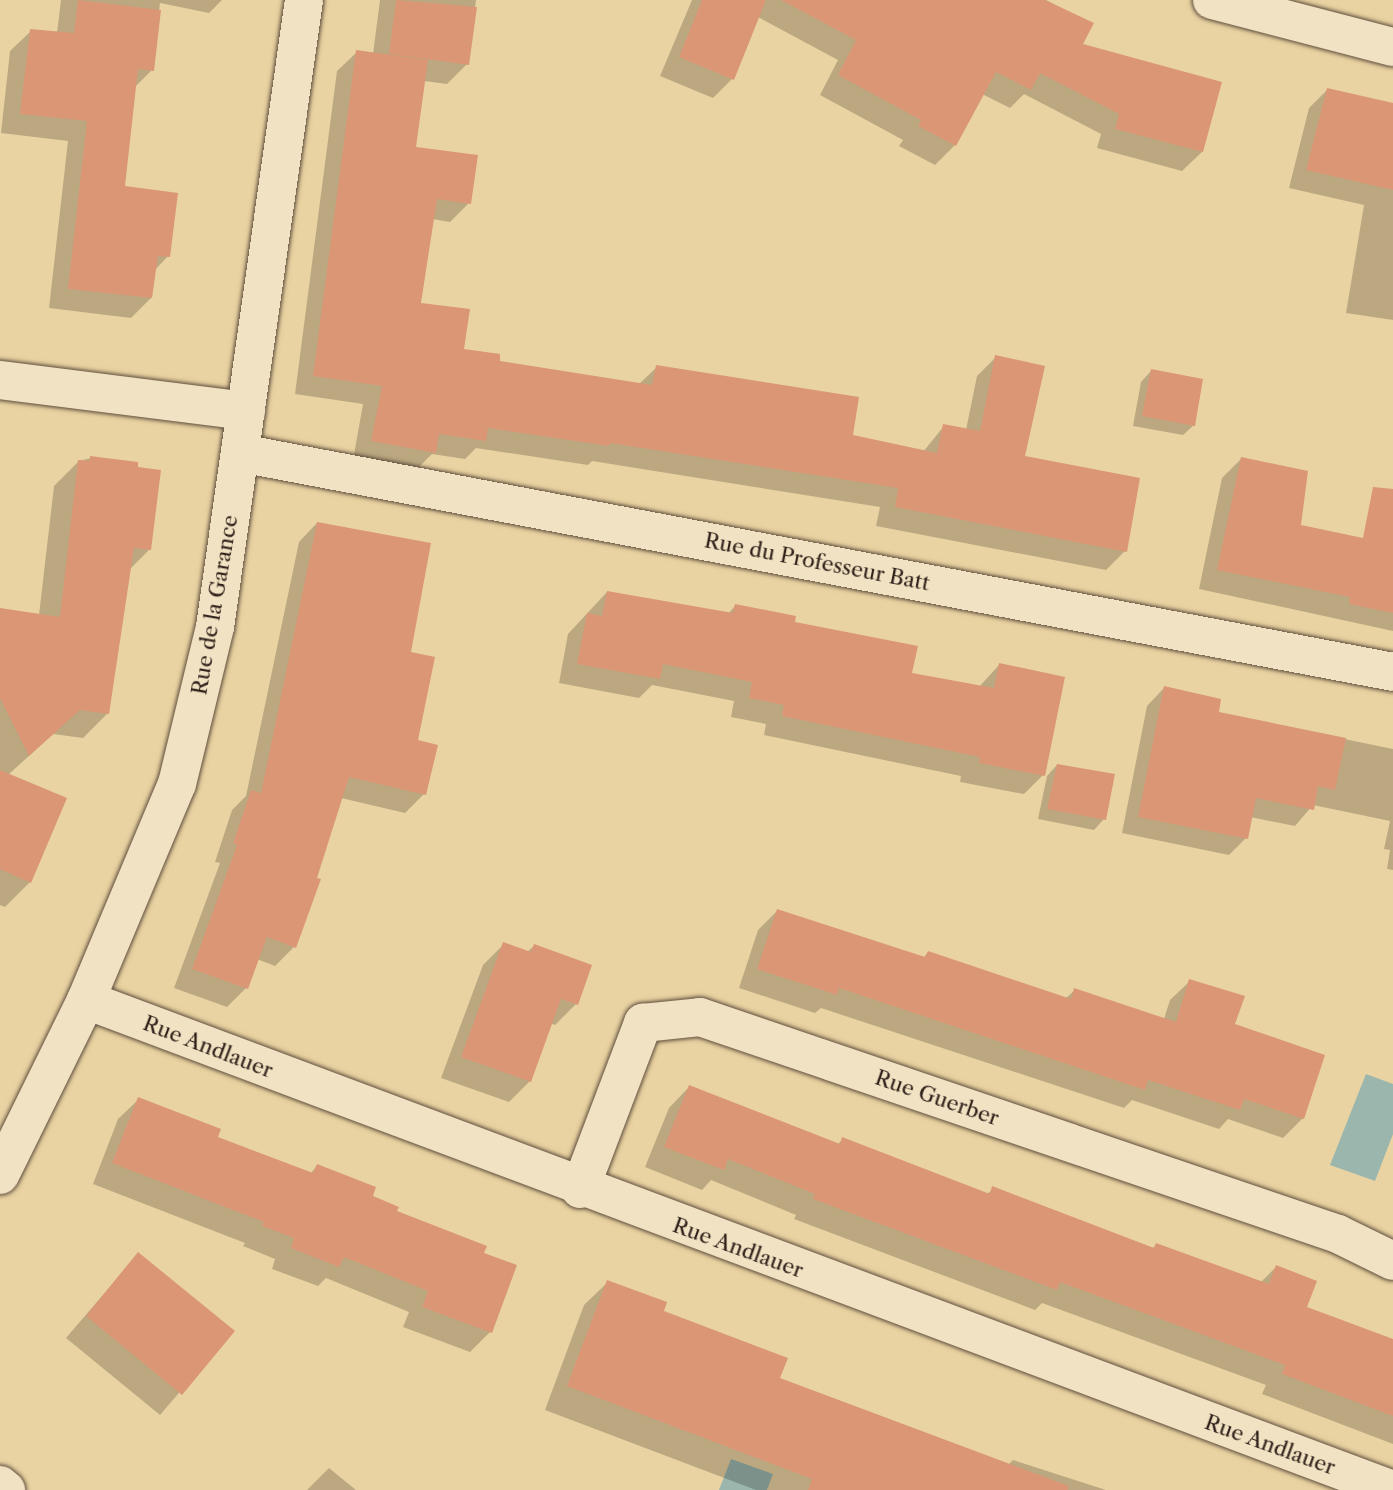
<!DOCTYPE html>
<html>
<head>
<meta charset="utf-8">
<style>
  body { margin:0 }
  #map { position:relative; width:1393px; height:1490px; overflow:hidden; background:#ead3a2; font-family:"Libre Caslon Text",serif }
  div>[style] { position:absolute }
  .water>* { inset:0; background:#9ab6ad }
  .shadow>* { inset:0; background:#0003 }
  .building>* { inset:0; background:#da9675 }
  .roads { filter:drop-shadow(0 0 2px #5e4e3d) drop-shadow(0 0 2px #5e4e3d) }
  .minor>* { height:38px; margin:-19px; padding:0 19px; transform-origin:19px; border-radius:19px; background:#f1e2c3 }
  .tertiary>* { height:38px; margin:-19px; padding:0 19px; transform-origin:19px; border-radius:19px; background:#f1e2c3 }
  span { translate:-50% -50%; white-space:nowrap; text-align:center; line-height:1.15; -webkit-text-stroke:5px #f1e2c3; paint-order:stroke }
  .street-label { font-size:21px; color:#30221b }
</style>
</head>
<body>
<div id="map">
  <div class="water">
    <i style="clip-path:polygon(1366px 1074px,1393px 1084px,1393px 1134px,1375px 1181px,1330px 1165px)"></i>
    <i style="clip-path:polygon(731px 1459px,773px 1474px,767px 1490px,719px 1490px)"></i>
  </div>
  <div class="shadow">
    <i style="clip-path:polygon(61px 0,222px 0,209px 13px,160px 3px,152px 70px,134px 88px,123px 188px,168px 256px,154px 271px,151px 298px,131px 318px,49px 308px,68px 141px,1px 133px,10px 51px,31px 31px,57px 33px)"></i>
    <i style="clip-path:polygon(380px 0,476px 0,467px 64px,447px 84px,424px 81px,414px 149px,469px 203px,450px 222px,432px 219px,419px 304px,462px 350px,498px 363px,638px 385px,657px 367px,851px 437px,923px 452px,944px 426px,966px 430px,977px 376px,996px 357px,1023px 457px,1125px 551px,1106px 570px,876px 526px,880px 507px,592px 461px,588px 465px,476px 448px,465px 459px,432px 454px,415px 471px,353px 460px,363px 404px,295px 394px,337px 71px,357px 52px,373px 54px)"></i>
    <i style="clip-path:polygon(692px 0,1046px 0,1092px 24px,1080px 45px,1202px 152px,1182px 171px,1097px 148px,1101px 134px,1024px 94px,1010px 108px,982px 94px,955px 145px,935px 165px,899px 146px,903px 140px,820px 95px,838px 60px,758px 17px,732px 79px,713px 98px,660px 76px)"></i>
    <i style="clip-path:polygon(1327px 90px,1393px 105px,1393px 320px,1346px 313px,1364px 205px,1289px 188px,1309px 108px)"></i>
    <i style="clip-path:polygon(1151px 371px,1194px 425px,1183px 435px,1133px 426px,1141px 382px)"></i>
    <i style="clip-path:polygon(91px 458px,150px 549px,129px 570px,108px 713px,83px 738px,53px 734px,8px 775px,30px 882px,5px 907px,0 905px,0 609px,39px 615px,54px 486px,79px 461px)"></i>
    <i style="clip-path:polygon(1241px 459px,1299px 526px,1393px 545px,1393px 631px,1199px 589px,1222px 478px)"></i>
    <i style="clip-path:polygon(317px 523px,409px 653px,424px 794px,405px 813px,341px 798px,294px 947px,275px 966px,257px 959px,246px 988px,227px 1007px,174px 988px,220px 863px,215px 862px,232px 810px,246px 796px,299px 542px)"></i>
    <i style="clip-path:polygon(607px 592px,728px 614px,735px 606px,793px 623px,910px 674px,979px 687px,999px 665px,1043px 775px,1024px 794px,960px 782px,961px 776px,764px 735px,766px 724px,731px 717px,734px 701px,652px 685px,639px 698px,559px 683px,568px 634px)"></i>
    <i style="clip-path:polygon(1164px 688px,1217px 713px,1393px 749px,1393px 870px,1387px 869px,1390px 850px,1384px 849px,1390px 821px,1313px 805px,1295px 826px,1250px 817px,1246px 838px,1229px 855px,1122px 833px,1147px 706px)"></i>
    <i style="clip-path:polygon(1057px 765px,1104px 819px,1094px 830px,1038px 819px,1047px 776px)"></i>
    <i style="clip-path:polygon(777px 911px,923px 958px,928px 953px,1065px 999px,1075px 990px,1164px 1019px,1170px 1000px,1190px 981px,1233px 1025px,1303px 1118px,1283px 1138px,1228px 1119px,1219px 1129px,1132px 1100px,1124px 1108px,821px 1008px,815px 1013px,739px 988px,758px 930px)"></i>
    <i style="clip-path:polygon(504px 944px,527px 952px,534px 946px,576px 1004px,555px 1025px,550px 1023px,530px 1081px,509px 1102px,441px 1078px,483px 965px)"></i>
    <i style="clip-path:polygon(689px 1087px,837px 1145px,843px 1139px,987px 1194px,993px 1189px,1152px 1249px,1156px 1245px,1260px 1283px,1276px 1267px,1305px 1308px,1393px 1341px,1393px 1444px,1262px 1394px,1266px 1385px,1042px 1303px,1035px 1310px,794px 1219px,796px 1215px,711px 1180px,702px 1190px,645px 1167px,669px 1108px)"></i>
    <i style="clip-path:polygon(139px 1099px,216px 1138px,310px 1174px,317px 1166px,395px 1212px,482px 1254px,490px 1332px,470px 1352px,403px 1327px,409px 1312px,326px 1278px,318px 1286px,272px 1269px,275px 1259px,243px 1246px,245px 1243px,93px 1184px,118px 1119px)"></i>
    <i style="clip-path:polygon(138px 1254px,232px 1331px,160px 1415px,66px 1338px)"></i>
    <i style="clip-path:polygon(608px 1282px,778px 1379px,1008px 1465px,1013px 1460px,1106px 1490px,756px 1490px,545px 1410px,584px 1305px)"></i>
    <i style="clip-path:polygon(329px 1468px,356px 1490px,307px 1490px)"></i>
  </div>
  <div class="building">
    <i style="clip-path:polygon(78px 0,161px 10px,154px 71px,138px 69px,125px 186px,178px 193px,170px 257px,158px 256px,152px 298px,68px 289px,87px 121px,20px 114px,30px 29px,74px 33px)"></i>
    <i style="clip-path:polygon(396px 0,477px 7px,469px 65px,389px 54px)"></i>
    <i style="clip-path:polygon(702px 0,766px 0,734px 80px,679px 57px)"></i>
    <i style="clip-path:polygon(781px 0,1045px 0,1094px 23px,1083px 44px,1222px 82px,1203px 152px,1115px 129px,1119px 114px,1040px 73px,1031px 90px,996px 72px,956px 146px,918px 126px,921px 120px,838px 75px,856px 40px)"></i>
    <i style="clip-path:polygon(356px 50px,428px 60px,416px 147px,478px 155px,471px 204px,437px 199px,421px 303px,470px 309px,464px 349px,500px 354px,500px 361px,652px 385px,656px 365px,859px 397px,853px 435px,937px 453px,943px 424px,980px 431px,995px 355px,1045px 366px,1025px 456px,1140px 478px,1127px 552px,895px 507px,898px 488px,610px 443px,609px 446px,488px 428px,486px 441px,439px 434px,436px 453px,371px 441px,382px 386px,313px 376px)"></i>
    <i style="clip-path:polygon(1327px 88px,1393px 103px,1393px 190px,1306px 170px)"></i>
    <i style="clip-path:polygon(1151px 369px,1203px 379px,1195px 426px,1142px 416px)"></i>
    <i style="clip-path:polygon(90px 456px,138px 462px,138px 467px,161px 470px,151px 550px,134px 548px,109px 714px,80px 710px,29px 756px,0 698px,0 608px,60px 617px,78px 460px,90px 461px)"></i>
    <i style="clip-path:polygon(1241px 457px,1308px 471px,1301px 525px,1363px 538px,1373px 487px,1393px 489px,1393px 613px,1349px 604px,1350px 597px,1217px 570px)"></i>
    <i style="clip-path:polygon(317px 522px,431px 543px,411px 652px,435px 657px,418px 740px,438px 745px,426px 795px,349px 777px,317px 878px,321px 879px,296px 948px,267px 937px,248px 989px,192px 969px,237px 845px,233px 843px,251px 790px,261px 793px)"></i>
    <i style="clip-path:polygon(607px 591px,733px 613px,735px 604px,796px 616px,795px 622px,918px 646px,912px 673px,994px 688px,999px 663px,1065px 677px,1045px 776px,979px 763px,980px 757px,782px 716px,784px 705px,749px 698px,752px 682px,663px 664px,660px 679px,577px 664px,587px 613px,602px 616px)"></i>
    <i style="clip-path:polygon(1164px 686px,1221px 699px,1219px 712px,1346px 738px,1335px 790px,1318px 786px,1314px 810px,1256px 798px,1248px 839px,1138px 817px)"></i>
    <i style="clip-path:polygon(1057px 764px,1115px 774px,1106px 820px,1047px 809px)"></i>
    <i style="clip-path:polygon(0 770px,67px 798px,31px 883px,0 869px)"></i>
    <i style="clip-path:polygon(777px 909px,925px 957px,928px 951px,1071px 999px,1074px 988px,1176px 1022px,1189px 979px,1245px 996px,1235px 1024px,1325px 1055px,1304px 1119px,1244px 1099px,1240px 1110px,1148px 1080px,1145px 1090px,839px 988px,837px 995px,757px 969px)"></i>
    <i style="clip-path:polygon(503px 942px,531px 952px,534px 944px,592px 965px,578px 1005px,561px 999px,531px 1082px,461px 1057px)"></i>
    <i style="clip-path:polygon(689px 1085px,840px 1144px,842px 1137px,990px 1194px,992px 1186px,1154px 1248px,1156px 1243px,1269px 1284px,1276px 1265px,1317px 1281px,1307px 1307px,1393px 1339px,1393px 1416px,1282px 1374px,1285px 1365px,1060px 1282px,1057px 1290px,813px 1199px,815px 1194px,728px 1159px,724px 1170px,664px 1147px)"></i>
    <i style="clip-path:polygon(138px 1097px,221px 1129px,218px 1137px,313px 1173px,317px 1164px,376px 1187px,373px 1196px,399px 1207px,397px 1211px,487px 1246px,484px 1253px,517px 1265px,492px 1333px,422px 1307px,428px 1291px,344px 1257px,339px 1267px,291px 1248px,294px 1238px,262px 1226px,264px 1222px,112px 1163px)"></i>
    <i style="clip-path:polygon(138px 1252px,235px 1331px,182px 1395px,86px 1316px)"></i>
    <i style="clip-path:polygon(607px 1280px,667px 1302px,664px 1311px,788px 1358px,780px 1378px,1069px 1486px,1068px 1490px,808px 1490px,812px 1479px,567px 1386px)"></i>
  </div>
  <div class="roads">
    <div class="minor">
      <i style="left:1212px;top:0;width:187px;rotate:14.6deg"></i>
      <i style="left:0;top:380px;width:248px;rotate:7.2deg"></i>
      <i style="left:240px;top:453px;width:1174px;rotate:10.75deg"></i>
      <i style="left:86px;top:1000px;width:1396px;rotate:20.55deg"></i>
      <i style="left:0;top:1175px;width:195px;rotate:-63.8deg"></i>
      <i style="left:86px;top:1000px;width:234px;rotate:-67.2deg"></i>
      <i style="left:177px;top:784px;width:162px;rotate:-76.4deg"></i>
      <i style="left:215px;top:627px;width:633px;rotate:-81.92deg"></i>
      <i style="left:580px;top:1189px;width:178px;rotate:-69.2deg"></i>
      <i style="left:643px;top:1023px;width:57px;rotate:-6deg"></i>
      <i style="left:700px;top:1017px;width:674px;rotate:18.78deg"></i>
      <i style="left:1338px;top:1234px;width:61px;rotate:26.1deg"></i>
    </div>
    <div class="tertiary">
      <i style="left:0;top:1485px;width:8px;rotate:40deg"></i>
    </div>
  </div>
  <div class="street-label">
    <span style="left:817px;top:562px;rotate:11deg">Rue du Professeur Batt</span>
    <span style="left:215px;top:605px;rotate:-80deg">Rue de la Garance</span>
    <span style="left:208px;top:1047px;rotate:21deg">Rue Andlauer</span>
    <span style="left:937px;top:1098px;rotate:19deg">Rue Guerber</span>
    <span style="left:738px;top:1248px;rotate:20deg">Rue Andlauer</span>
    <span style="left:1270px;top:1445px;rotate:20deg">Rue Andlauer</span>
  </div>
</div>
</body>
</html>
